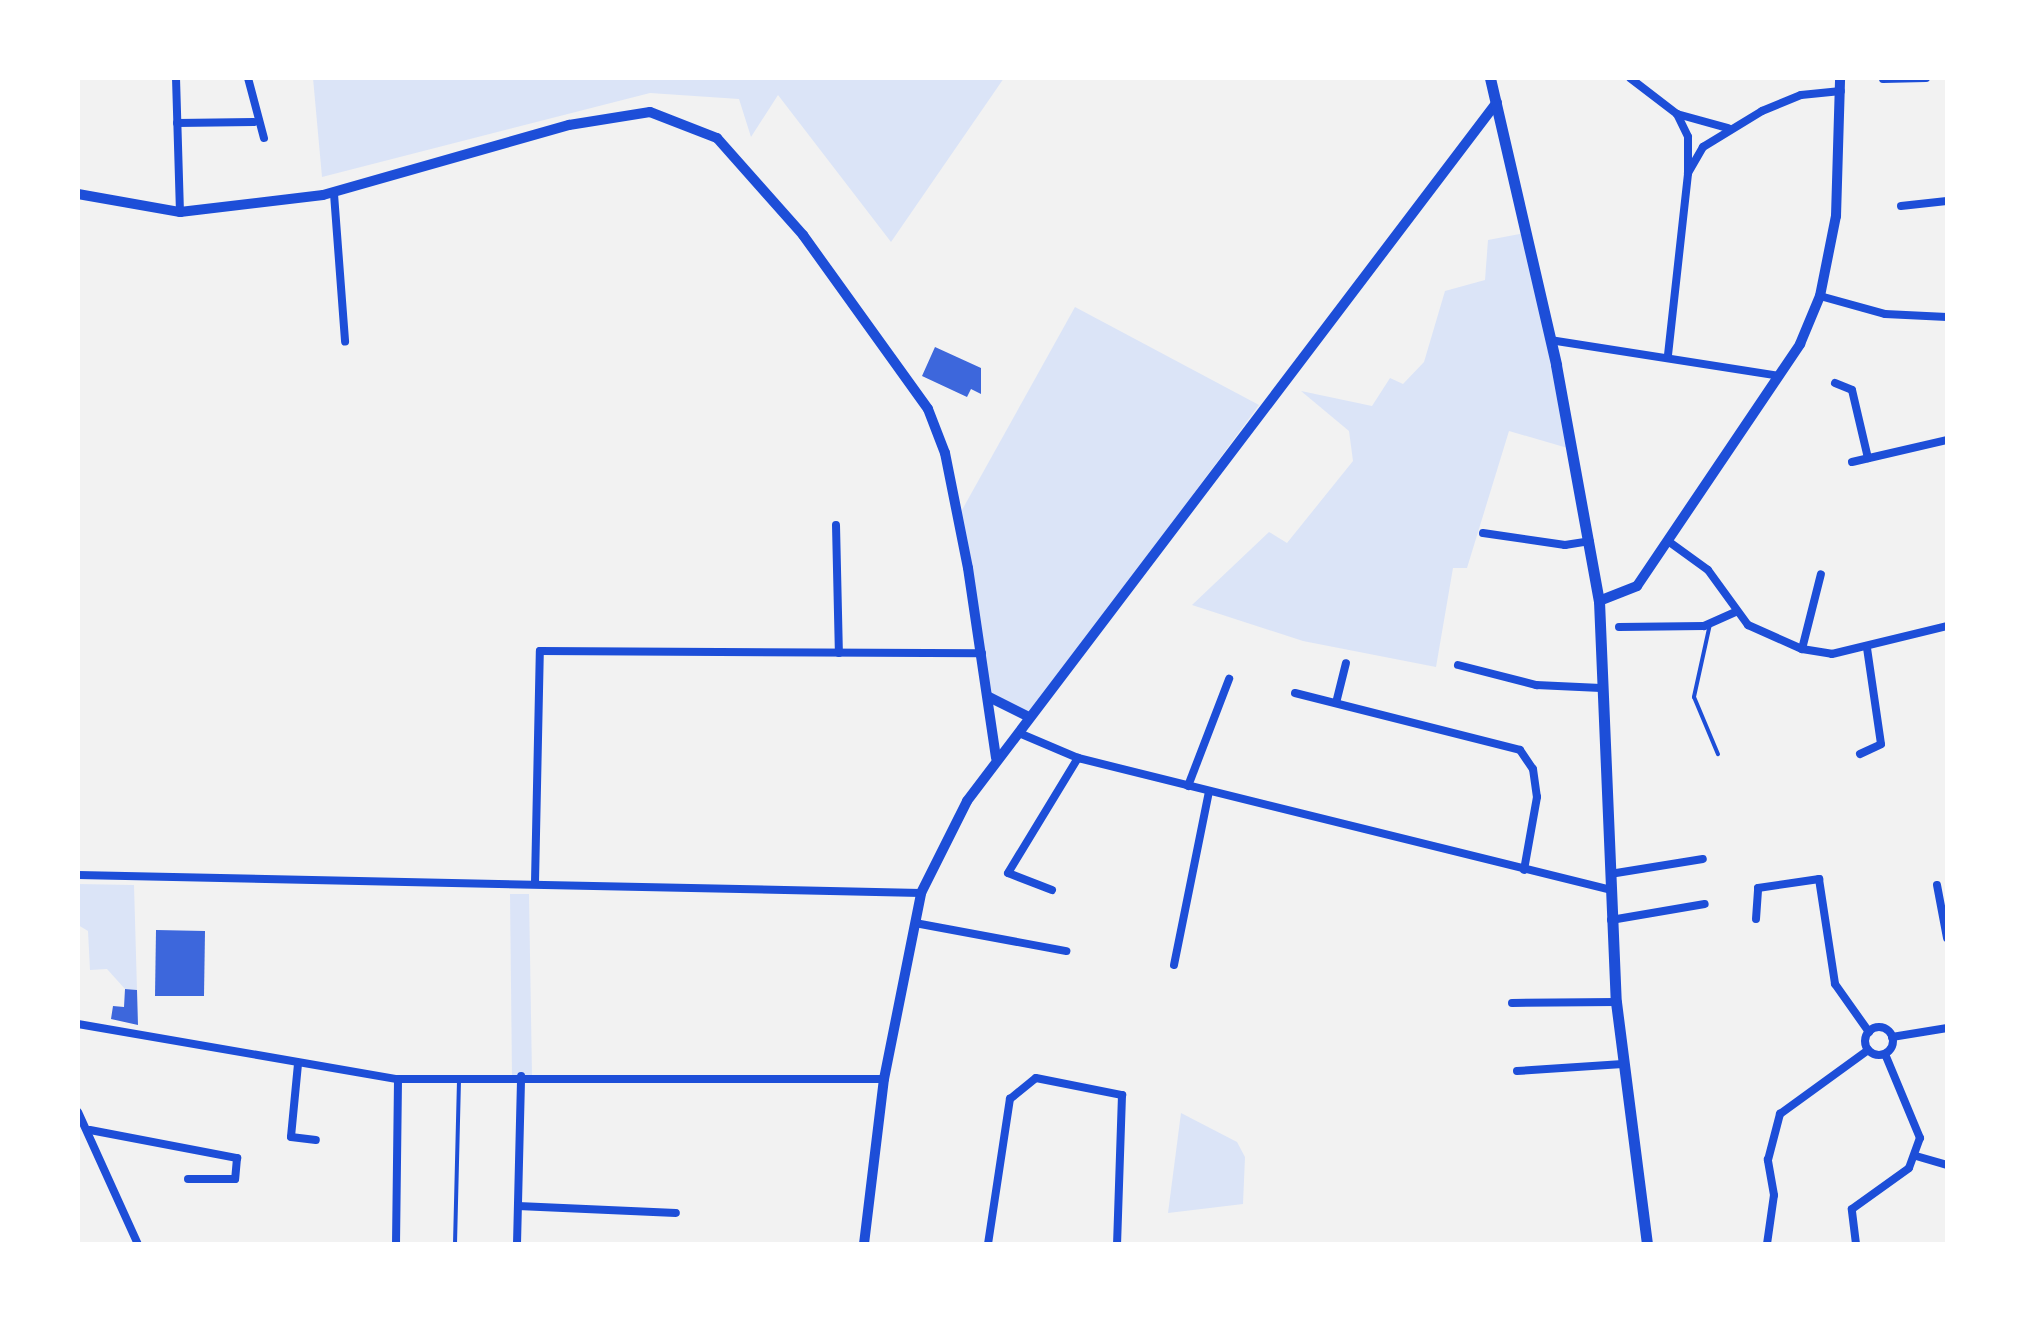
<!DOCTYPE html>
<html>
<head>
<meta charset="utf-8">
<style>
  body { margin:0 }
  #map { position:relative; width:2025px; height:1322px; overflow:hidden; background:#f2f2f2; font-family:"Exo 2",sans-serif }
  div>[style] { position:absolute }
  .green>* { inset:0; background:#dbe4f7 }
  .building>* { inset:0; background:#3d67dc }
  .service>* { height:4px; margin:-2px; padding:0 2px; transform-origin:2px; border-radius:2px; background:#1d4ed8 }
  .minor>* { height:8px; margin:-4px; padding:0 4px; transform-origin:4px; border-radius:4px; background:#1d4ed8 }
  .minor>.ring { margin:-4px; padding:0; box-sizing:content-box; background:none; border:8px solid #1d4ed8; border-radius:50% }
  .tertiary>* { height:10px; margin:-5px; padding:0 5px; transform-origin:5px; border-radius:5px; background:#1d4ed8 }
  .secondary>* { height:11px; margin:-5.5px; padding:0 5.5px; transform-origin:5.5px; border-radius:5.5px; background:#1d4ed8 }
  span { translate:-50% -50%; white-space:nowrap; text-align:center; line-height:1.15; -webkit-text-stroke:6px #fff; paint-order:stroke }
  .frame { position:absolute; inset:0; border:80px solid #fff; pointer-events:none }
</style>
</head>
<body>
<div id="map">
  <div class="green">
    <i style="clip-path:polygon(313px 78px,1004px 78px,891px 242px,778px 95px,751px 137px,739px 99px,650px 93px,322px 177px)"></i>
    <i style="clip-path:polygon(1525px 233px,1571px 449px,1509px 431px,1467px 568px,1453px 568px,1436px 667px,1303px 641px,1192px 605px,1269px 532px,1287px 543px,1353px 461px,1349px 431px,1301px 391px,1372px 406px,1390px 378px,1403px 384px,1424px 362px,1445px 291px,1485px 280px,1488px 240px)"></i>
    <i style="clip-path:polygon(1075px 307px,1259px 405px,1029px 717px,989px 697px,957px 519px)"></i>
    <i style="clip-path:polygon(78px 884px,134px 885px,137px 990px,125px 989px,107px 969px,90px 970px,88px 931px,78px 925px)"></i>
    <i style="clip-path:polygon(510px 894px,529px 894px,532px 1076px,512px 1076px)"></i>
    <i style="clip-path:polygon(1181px 1113px,1237px 1142px,1245px 1157px,1243px 1204px,1168px 1213px)"></i>
  </div>
  <div class="building">
    <i style="clip-path:polygon(935px 347px,981px 368px,981px 394px,971px 389px,967px 397px,922px 376px)"></i>
    <i style="clip-path:polygon(156px 930px,205px 931px,204px 996px,155px 996px)"></i>
    <i style="clip-path:polygon(125px 989px,137px 990px,138px 1025px,111px 1019px,113px 1006px,124px 1007px)"></i>
  </div>
  <div class="service">
    <i style="left:1710px;top:624px;width:75px;rotate:102.4deg"></i>
    <i style="left:1694px;top:697px;width:62px;rotate:67.2deg"></i>
    <i style="left:455px;top:1244px;width:164px;rotate:-88.6deg"></i>
  </div>
  <div class="minor">
    <i style="left:176px;top:78px;width:134px;rotate:88.3deg"></i>
    <i style="left:248px;top:78px;width:62px;rotate:75.1deg"></i>
    <i style="left:1630px;top:78px;width:59px;rotate:37.5deg"></i>
    <i style="left:1677px;top:114px;width:53px;rotate:15.4deg"></i>
    <i style="left:1883px;top:79px;width:43px;rotate:-1.3deg"></i>
    <i style="left:1677px;top:114px;width:25px;rotate:64deg"></i>
    <i style="left:1688px;top:137px;width:36px;rotate:90deg"></i>
    <i style="left:177px;top:123px;width:77px;rotate:-0.7deg"></i>
    <i style="left:334px;top:194px;width:148px;rotate:85.7deg"></i>
    <i style="left:1901px;top:206px;width:46px;rotate:-6.2deg"></i>
    <i style="left:1820px;top:296px;width:67px;rotate:15.5deg"></i>
    <i style="left:1885px;top:314px;width:62px;rotate:2.8deg"></i>
    <i style="left:1550px;top:340px;width:232px;rotate:8.9deg"></i>
    <i style="left:1668px;top:355px;width:183px;rotate:-83.7deg"></i>
    <i style="left:1688px;top:173px;width:30px;rotate:-60deg"></i>
    <i style="left:1703px;top:147px;width:69px;rotate:-31.4deg"></i>
    <i style="left:1762px;top:111px;width:42px;rotate:-22.3deg"></i>
    <i style="left:1801px;top:95px;width:40px;rotate:-5.7deg"></i>
    <i style="left:1835px;top:383px;width:18px;rotate:22deg"></i>
    <i style="left:1852px;top:390px;width:70px;rotate:76.8deg"></i>
    <i style="left:1852px;top:462px;width:98px;rotate:-13deg"></i>
    <i style="left:836px;top:525px;width:128px;rotate:88.7deg"></i>
    <i style="left:1483px;top:533px;width:83px;rotate:8.3deg"></i>
    <i style="left:1565px;top:545px;width:25px;rotate:-9deg"></i>
    <i style="left:1668px;top:541px;width:49px;rotate:35.9deg"></i>
    <i style="left:1708px;top:570px;width:68px;rotate:54deg"></i>
    <i style="left:1748px;top:625px;width:59px;rotate:24deg"></i>
    <i style="left:1802px;top:649px;width:30px;rotate:9deg"></i>
    <i style="left:1832px;top:654px;width:118px;rotate:-13.7deg"></i>
    <i style="left:1619px;top:627px;width:85px;rotate:-0.7deg"></i>
    <i style="left:1704px;top:626px;width:35px;rotate:-24deg"></i>
    <i style="left:1802px;top:649px;width:77px;rotate:-75.8deg"></i>
    <i style="left:1458px;top:665px;width:81px;rotate:14.4deg"></i>
    <i style="left:1536px;top:685px;width:65px;rotate:2.6deg"></i>
    <i style="left:1295px;top:693px;width:232px;rotate:14.2deg"></i>
    <i style="left:1520px;top:750px;width:23px;rotate:56deg"></i>
    <i style="left:1533px;top:769px;width:28px;rotate:82deg"></i>
    <i style="left:1537px;top:797px;width:74px;rotate:100.1deg"></i>
    <i style="left:1336px;top:703px;width:41px;rotate:-76deg"></i>
    <i style="left:1019px;top:733px;width:64px;rotate:23deg"></i>
    <i style="left:1078px;top:758px;width:549px;rotate:13.91deg"></i>
    <i style="left:1860px;top:754px;width:23px;rotate:-25deg"></i>
    <i style="left:1881px;top:744px;width:97px;rotate:-98.3deg"></i>
    <i style="left:1188px;top:786px;width:115px;rotate:-69deg"></i>
    <i style="left:1610px;top:874px;width:94px;rotate:-9.2deg"></i>
    <i style="left:78px;top:875px;width:843px;rotate:1.22deg"></i>
    <i style="left:535px;top:882px;width:231px;rotate:-88.8deg"></i>
    <i style="left:540px;top:651px;width:442px;rotate:0.3deg"></i>
    <i style="left:1937px;top:885px;width:54px;rotate:79.3deg"></i>
    <i style="left:1052px;top:890px;width:47px;rotate:-158.9deg"></i>
    <i style="left:1008px;top:873px;width:135px;rotate:-58.7deg"></i>
    <i style="left:1756px;top:919px;width:31px;rotate:-86deg"></i>
    <i style="left:1758px;top:888px;width:62px;rotate:-8.4deg"></i>
    <i style="left:1819px;top:879px;width:106px;rotate:81.3deg"></i>
    <i style="left:1835px;top:984px;width:59px;rotate:54.7deg"></i>
    <i style="left:1611px;top:920px;width:95px;rotate:-9.7deg"></i>
    <i style="left:915px;top:923px;width:154px;rotate:10.5deg"></i>
    <i style="left:1174px;top:965px;width:177px;rotate:-78.6deg"></i>
    <i style="left:1512px;top:1003px;width:104px;rotate:-0.6deg"></i>
    <i style="left:78px;top:1024px;width:325px;rotate:9.8deg"></i>
    <i style="left:398px;top:1079px;width:486px"></i>
    <i class="ring" style="left:1865px;top:1027px;width:20px;height:20px"></i>
    <i style="left:1892px;top:1037px;width:56px;rotate:-9.3deg"></i>
    <i style="left:298px;top:1064px;width:73px;rotate:95.5deg"></i>
    <i style="left:291px;top:1137px;width:25px;rotate:7deg"></i>
    <i style="left:1517px;top:1071px;width:106px;rotate:-3.8deg"></i>
    <i style="left:78px;top:1112px;width:145px;rotate:65.6deg"></i>
    <i style="left:90px;top:1130px;width:150px;rotate:10.8deg"></i>
    <i style="left:237px;top:1158px;width:21px;rotate:95deg"></i>
    <i style="left:235px;top:1179px;width:47px;rotate:180deg"></i>
    <i style="left:1916px;top:1156px;width:32px;rotate:16deg"></i>
    <i style="left:518px;top:1206px;width:158px;rotate:2.5deg"></i>
    <i style="left:396px;top:1244px;width:165px;rotate:-89.3deg"></i>
    <i style="left:517px;top:1244px;width:168px;rotate:-88.6deg"></i>
    <i style="left:988px;top:1244px;width:147px;rotate:-81.4deg"></i>
    <i style="left:1010px;top:1099px;width:33px;rotate:-39deg"></i>
    <i style="left:1036px;top:1078px;width:88px;rotate:11.2deg"></i>
    <i style="left:1122px;top:1095px;width:149px;rotate:91.9deg"></i>
    <i style="left:1767px;top:1244px;width:49px;rotate:-81.9deg"></i>
    <i style="left:1774px;top:1195px;width:36px;rotate:-100deg"></i>
    <i style="left:1768px;top:1160px;width:48px;rotate:-75.4deg"></i>
    <i style="left:1780px;top:1114px;width:109px;rotate:-36deg"></i>
    <i style="left:1856px;top:1244px;width:35px;rotate:-97deg"></i>
    <i style="left:1852px;top:1209px;width:70px;rotate:-35.7deg"></i>
    <i style="left:1909px;top:1168px;width:32px;rotate:-70deg"></i>
    <i style="left:1920px;top:1138px;width:91px;rotate:-112.6deg"></i>
  </div>
  <div class="tertiary">
    <i style="left:78px;top:194px;width:104px;rotate:10deg"></i>
    <i style="left:180px;top:212px;width:144px;rotate:-6.8deg"></i>
    <i style="left:323px;top:195px;width:256px;rotate:-15.9deg"></i>
    <i style="left:569px;top:125px;width:82px;rotate:-9.1deg"></i>
    <i style="left:650px;top:112px;width:72px;rotate:21.2deg"></i>
    <i style="left:717px;top:138px;width:130px;rotate:48.4deg"></i>
    <i style="left:803px;top:235px;width:214px;rotate:54.3deg"></i>
    <i style="left:928px;top:409px;width:47px;rotate:68.9deg"></i>
    <i style="left:945px;top:453px;width:117px;rotate:78.7deg"></i>
    <i style="left:968px;top:568px;width:192px;rotate:81.6deg"></i>
    <i style="left:1599px;top:601px;width:41px;rotate:-21.5deg"></i>
    <i style="left:1637px;top:586px;width:292px;rotate:-56deg"></i>
    <i style="left:1800px;top:344px;width:52px;rotate:-67.4deg"></i>
    <i style="left:1820px;top:296px;width:82px;rotate:-78.7deg"></i>
    <i style="left:1836px;top:216px;width:138px;rotate:-88.3deg"></i>
    <i style="left:989px;top:697px;width:45px;rotate:26.6deg"></i>
    <i style="left:864px;top:1244px;width:166px;rotate:-83.1deg"></i>
    <i style="left:884px;top:1079px;width:190px;rotate:-78.7deg"></i>
    <i style="left:921px;top:893px;width:103px;rotate:-63.4deg"></i>
    <i style="left:967px;top:801px;width:877px;rotate:-52.83deg"></i>
  </div>
  <div class="secondary">
    <i style="left:1490px;top:78px;width:294px;rotate:77deg"></i>
    <i style="left:1556px;top:365px;width:240px;rotate:79.7deg"></i>
    <i style="left:1599px;top:601px;width:401px;rotate:87.6deg"></i>
    <i style="left:1616px;top:1002px;width:244px;rotate:82.7deg"></i>
  </div>
  <div class="frame"></div>
</div>
</body>
</html>
